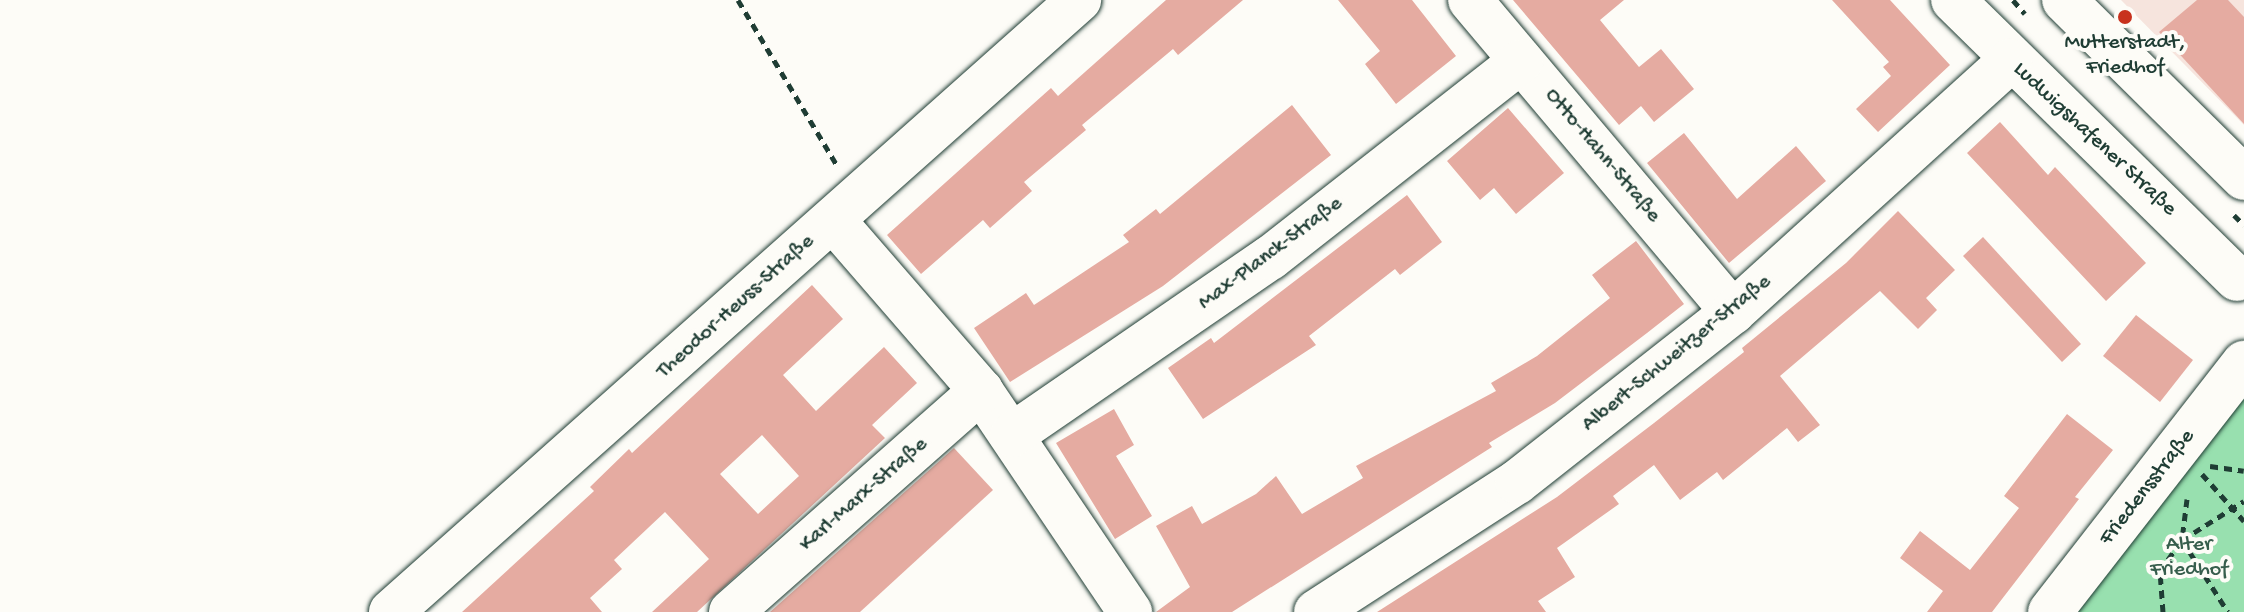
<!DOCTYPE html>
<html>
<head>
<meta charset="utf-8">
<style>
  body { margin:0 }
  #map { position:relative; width:2244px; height:612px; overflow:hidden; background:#fdfcf7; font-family:"Gochi Hand",sans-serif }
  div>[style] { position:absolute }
  .built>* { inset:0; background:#f6e4dd }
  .green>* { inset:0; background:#98e0af }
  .building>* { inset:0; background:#e5aba1 }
  .path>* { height:5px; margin-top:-2.5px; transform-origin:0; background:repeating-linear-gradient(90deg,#1f3d34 0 8px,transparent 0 14px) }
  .roads { filter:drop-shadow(0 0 2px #1f3d34) drop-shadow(0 0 2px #1f3d34) }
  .minor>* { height:44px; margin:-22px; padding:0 22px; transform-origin:22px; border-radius:22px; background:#fdfcf7 }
  .major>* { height:44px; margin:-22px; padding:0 22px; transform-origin:22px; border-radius:22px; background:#fdfcf7 }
  .dots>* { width:22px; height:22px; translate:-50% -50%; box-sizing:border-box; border:4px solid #fdfcf7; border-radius:50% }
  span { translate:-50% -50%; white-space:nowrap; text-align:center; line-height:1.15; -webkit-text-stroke:8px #fdfcf7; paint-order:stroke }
  .poi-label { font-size:22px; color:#1f3d34 }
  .street-label { font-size:22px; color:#1f3d34 }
  .park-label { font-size:22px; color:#375e4d }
</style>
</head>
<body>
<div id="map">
  <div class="built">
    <i style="clip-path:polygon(2121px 0,2244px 0,2244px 125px)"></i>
  </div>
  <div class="green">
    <i style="clip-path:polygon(2244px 397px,2244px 612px,2078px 612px,2192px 463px)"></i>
  </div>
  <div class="building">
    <i style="clip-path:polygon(1166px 0,1243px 0,1178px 55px,1173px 49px,1082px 125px,1086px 130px,1024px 182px,1032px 191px,990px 228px,983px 220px,921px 274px,887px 235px,1051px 88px,1058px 96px)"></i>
    <i style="clip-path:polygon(1338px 0,1412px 0,1456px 56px,1396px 104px,1365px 64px,1380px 51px)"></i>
    <i style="clip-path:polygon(1513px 0,1624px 0,1600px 20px,1639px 67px,1661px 49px,1694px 89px,1654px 122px,1641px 106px,1619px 125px)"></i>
    <i style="clip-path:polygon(1832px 0,1890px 0,1950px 65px,1878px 132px,1856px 109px,1891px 76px,1883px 67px,1889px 62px)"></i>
    <i style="clip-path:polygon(2197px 0,2228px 0,2244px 17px,2244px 124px,2159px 32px)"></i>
    <i style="clip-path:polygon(1292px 105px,1331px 155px,1163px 286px,1010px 382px,974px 328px,1026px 293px,1034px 305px,1129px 242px,1123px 235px,1156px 209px,1160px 214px)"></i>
    <i style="clip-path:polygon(1508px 108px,1564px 173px,1516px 214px,1494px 188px,1480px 200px,1447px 161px)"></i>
    <i style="clip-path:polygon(2000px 122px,2048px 175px,2055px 167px,2146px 263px,2106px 301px,1967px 153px)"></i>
    <i style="clip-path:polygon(1684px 133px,1737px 199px,1796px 146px,1826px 181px,1729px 263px,1647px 163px)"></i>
    <i style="clip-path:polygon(1407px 195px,1442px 242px,1400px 275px,1395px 269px,1309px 336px,1316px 345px,1203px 419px,1168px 368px,1211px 338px,1214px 343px)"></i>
    <i style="clip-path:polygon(1898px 211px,1955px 270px,1926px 298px,1937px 310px,1918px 329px,1880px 291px,1780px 376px,1820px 425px,1798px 442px,1787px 428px,1723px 480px,1717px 472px,1680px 500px,1654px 465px,1613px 496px,1619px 504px,1557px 548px,1575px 577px,1538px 601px,1546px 612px,1377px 612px,1557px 497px,1654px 423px,1744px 352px,1742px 348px,1846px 263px)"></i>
    <i style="clip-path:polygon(1983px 237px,2081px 344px,2062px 362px,1963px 256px)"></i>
    <i style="clip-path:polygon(1636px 241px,1684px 304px,1647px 333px,1555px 403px,1489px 443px,1492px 447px,1232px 612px,1156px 612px,1190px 587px,1156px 526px,1192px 506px,1202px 524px,1256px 494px,1276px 476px,1302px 514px,1363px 478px,1356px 466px,1496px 391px,1491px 383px,1537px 356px,1610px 298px,1592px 275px)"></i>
    <i style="clip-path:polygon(evenodd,812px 285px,843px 319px,783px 375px,816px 411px,884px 347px,917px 383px,872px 425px,885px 438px,697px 612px,652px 612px,709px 559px,665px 512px,614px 560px,622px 569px,590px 598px,602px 612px,462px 612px,594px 491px,590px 487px,629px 449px,632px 453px,812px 285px,762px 435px,799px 476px,758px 514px,720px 474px,762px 435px)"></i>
    <i style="clip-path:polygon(2136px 315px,2193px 360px,2160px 402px,2103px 356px)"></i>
    <i style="clip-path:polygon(1114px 409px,1134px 445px,1116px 456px,1152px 516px,1115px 539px,1056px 443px)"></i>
    <i style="clip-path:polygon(2067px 414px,2113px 450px,2075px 497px,2079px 499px,1992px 612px,1927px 612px,1943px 591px,1900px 558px,1920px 531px,1970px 570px,2019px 508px,2004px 496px)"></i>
    <i style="clip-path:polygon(954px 448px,993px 490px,860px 612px,770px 612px)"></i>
  </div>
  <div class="path">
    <i style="left:738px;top:0;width:195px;rotate:59.1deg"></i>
    <i style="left:2013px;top:0;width:18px;rotate:49deg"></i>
    <i style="left:2234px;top:215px;width:14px;rotate:45deg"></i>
    <i style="left:2210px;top:466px;width:34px;rotate:8deg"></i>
    <i style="left:2202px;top:474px;width:63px;rotate:48.2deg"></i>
    <i style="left:2187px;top:499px;width:41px;rotate:97deg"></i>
    <i style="left:2182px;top:540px;width:85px;rotate:57.4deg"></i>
    <i style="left:2163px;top:612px;width:41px;rotate:-94.2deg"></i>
    <i style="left:2160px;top:571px;width:38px;rotate:-55deg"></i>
    <i style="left:2182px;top:540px;width:73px;rotate:-32.2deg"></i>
  </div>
  <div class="roads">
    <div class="minor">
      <i style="left:1470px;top:0;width:408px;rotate:49.9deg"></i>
      <i style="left:1953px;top:0;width:398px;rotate:44.5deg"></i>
      <i style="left:833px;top:220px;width:226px;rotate:49.1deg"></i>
      <i style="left:981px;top:391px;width:267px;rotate:56deg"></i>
      <i style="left:1012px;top:435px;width:313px;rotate:-34.5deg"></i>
      <i style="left:1270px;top:258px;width:319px;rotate:-38.1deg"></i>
      <i style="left:391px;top:612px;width:921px;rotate:-41.65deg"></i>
      <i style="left:731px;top:612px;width:334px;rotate:-41.5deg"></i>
      <i style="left:1316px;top:612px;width:239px;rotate:-32.9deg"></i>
      <i style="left:1517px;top:482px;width:275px;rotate:-38.2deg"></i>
      <i style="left:1733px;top:312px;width:374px;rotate:-42.2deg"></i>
      <i style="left:2050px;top:612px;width:316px;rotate:-52.1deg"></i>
    </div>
    <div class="major">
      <i style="left:2064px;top:0;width:253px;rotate:44.7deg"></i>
    </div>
  </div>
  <div class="dots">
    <i style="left:2125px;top:17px;background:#c8321e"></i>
  </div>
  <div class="poi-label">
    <span style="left:2125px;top:56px">Mutterstadt,<br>Friedhof</span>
  </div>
  <div class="street-label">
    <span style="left:2094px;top:140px;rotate:43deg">Ludwigshafener Straße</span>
    <span style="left:1602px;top:156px;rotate:50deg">Otto-Hahn-Straße</span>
    <span style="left:1271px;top:254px;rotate:-37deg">Max-Planck-Straße</span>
    <span style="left:736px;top:307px;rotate:-42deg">Theodor-Heuss-Straße</span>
    <span style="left:1677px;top:354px;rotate:-39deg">Albert-Schweitzer-Straße</span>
    <span style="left:2148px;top:488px;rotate:-52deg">Friedensstraße</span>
    <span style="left:864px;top:495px;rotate:-41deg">Karl-Marx-Straße</span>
  </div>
  <div class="park-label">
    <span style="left:2189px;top:558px">Alter<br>Friedhof</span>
  </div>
</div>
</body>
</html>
